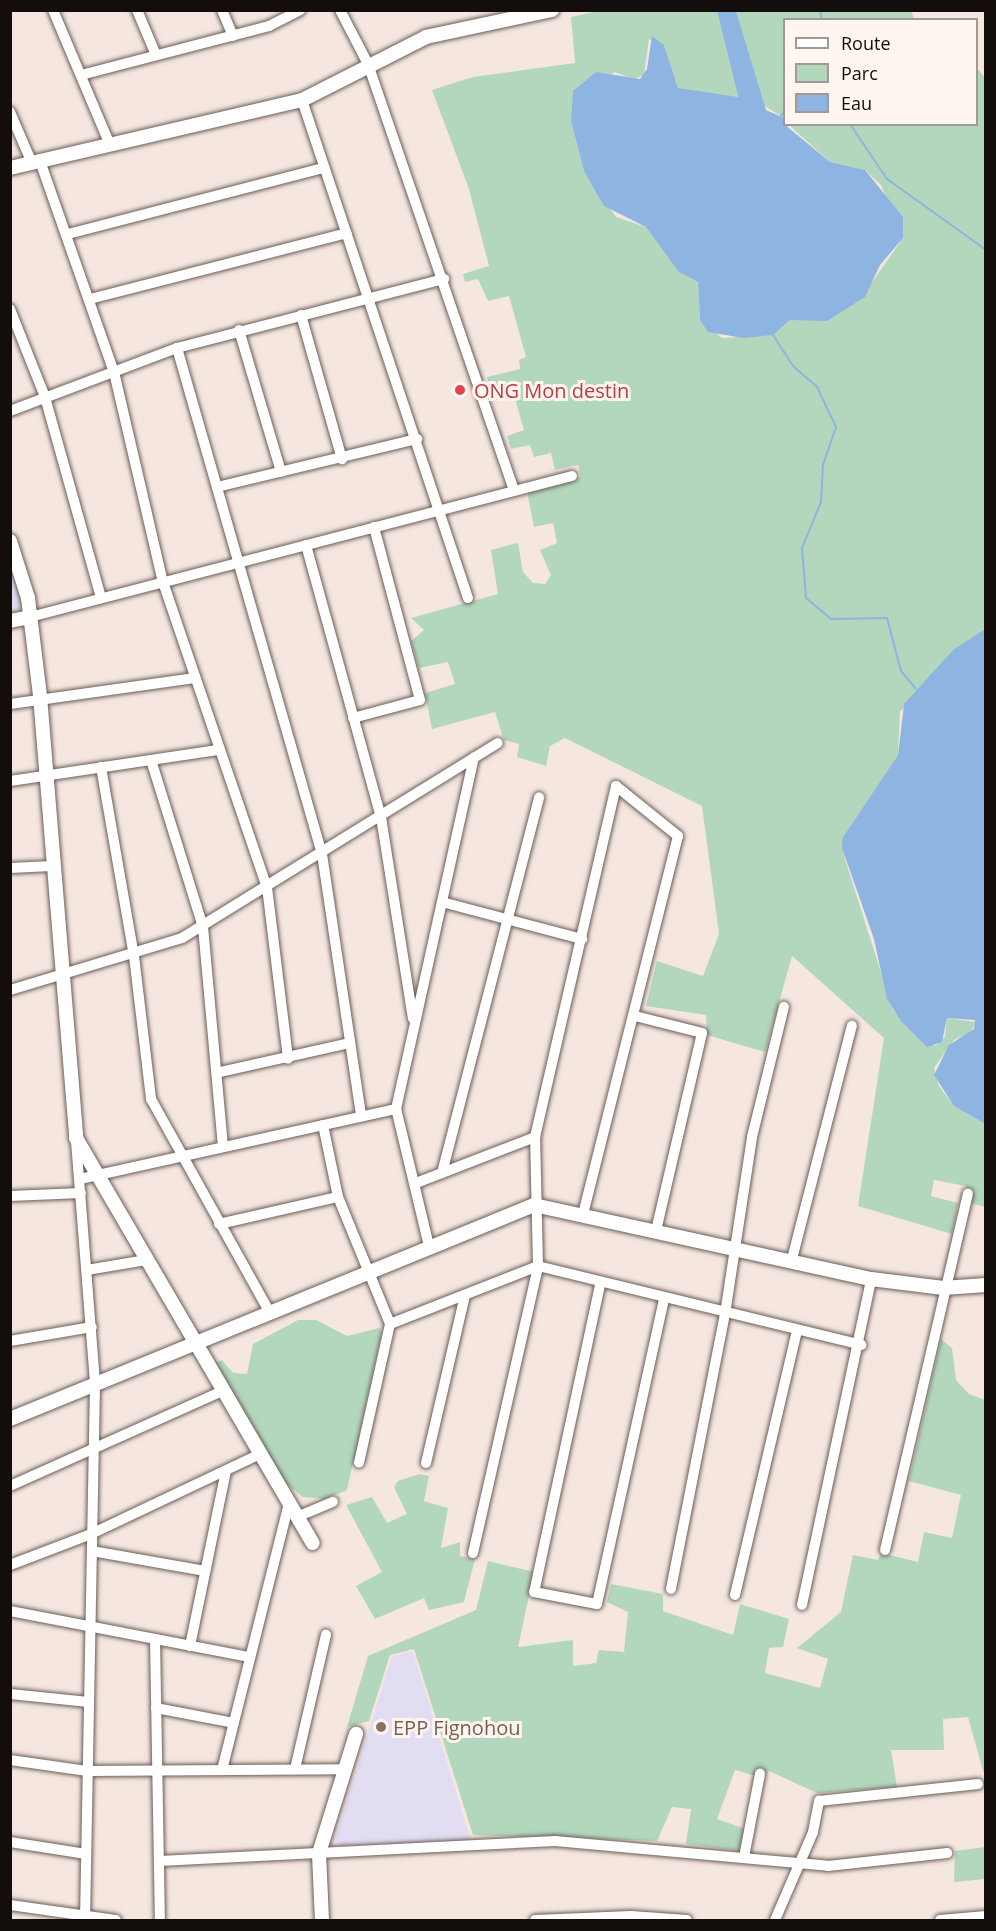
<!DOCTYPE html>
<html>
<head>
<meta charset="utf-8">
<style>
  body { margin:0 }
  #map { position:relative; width:996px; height:1931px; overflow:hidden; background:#f5e7e0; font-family:"Open Sans",sans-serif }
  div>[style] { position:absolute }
  .education>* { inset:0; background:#e2ddf2 }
  .green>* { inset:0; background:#b3d7bd }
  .water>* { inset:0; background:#8eb4e1 }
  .stream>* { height:2px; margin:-1px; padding:0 1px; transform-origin:1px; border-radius:1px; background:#8eb4e1 }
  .roads { filter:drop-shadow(0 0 2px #6a5d58) drop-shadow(0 0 2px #6a5d58) }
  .minor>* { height:10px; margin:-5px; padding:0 5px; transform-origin:5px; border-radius:5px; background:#fff }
  .tertiary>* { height:14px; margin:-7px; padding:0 7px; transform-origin:7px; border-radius:7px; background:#fff }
  .dots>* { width:16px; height:16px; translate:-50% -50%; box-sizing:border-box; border:3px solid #fef5f1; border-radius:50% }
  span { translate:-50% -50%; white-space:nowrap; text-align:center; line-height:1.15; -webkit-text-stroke:6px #fef5f1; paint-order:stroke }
  .health-label { font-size:20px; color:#be3a42 }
  .left { translate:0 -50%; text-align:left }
  .education-label { font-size:20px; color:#785e54 }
  .frame { position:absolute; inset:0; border:12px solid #130e0c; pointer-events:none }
  .legend { position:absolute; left:783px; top:18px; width:195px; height:108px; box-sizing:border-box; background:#fef5f1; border:2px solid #a09995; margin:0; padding:8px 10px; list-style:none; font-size:18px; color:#130e0c }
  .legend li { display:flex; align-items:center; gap:12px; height:30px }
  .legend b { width:30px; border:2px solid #a09995 }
</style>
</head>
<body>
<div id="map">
  <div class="education">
    <i style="clip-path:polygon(10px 562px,25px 605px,11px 613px,10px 613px)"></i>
    <i style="clip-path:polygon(413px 1651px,471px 1841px,340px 1846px,335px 1839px,392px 1656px)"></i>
  </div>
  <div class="green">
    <i style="clip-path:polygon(603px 10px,717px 11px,738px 98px,678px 88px,664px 45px,649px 39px,644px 75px,634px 79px,614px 72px,571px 121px,584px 171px,616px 217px,646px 227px,683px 274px,698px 282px,700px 320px,722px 338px,772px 335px,790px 320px,858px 302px,903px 238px,881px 185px,865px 170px,830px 162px,789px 125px,976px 124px,976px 67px,986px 79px,985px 629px,954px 649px,900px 712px,898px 755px,843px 837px,845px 859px,893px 1010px,935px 1046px,945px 1037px,947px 1018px,976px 1022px,970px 1033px,954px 1040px,934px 1068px,939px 1086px,954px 1106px,985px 1124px,985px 1207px,970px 1203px,966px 1186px,934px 1180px,931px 1196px,958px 1203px,952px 1234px,858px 1206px,884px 1038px,792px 956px,765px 1052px,707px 1035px,706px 1015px,646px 1006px,657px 961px,703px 976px,719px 934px,702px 806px,565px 738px,550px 746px,546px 766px,517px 757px,519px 744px,504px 740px,495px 712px,432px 729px,425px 693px,455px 684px,448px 662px,419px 668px,411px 641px,424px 630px,411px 618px,498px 594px,491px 550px,518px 543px,523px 572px,533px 583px,545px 584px,551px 575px,540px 550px,557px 543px,553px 523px,534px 527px,527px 491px,581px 477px,578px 465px,555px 470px,551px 453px,534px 457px,530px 445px,511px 449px,507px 436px,524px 430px,513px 392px,492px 395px,487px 377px,520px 369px,519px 360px,526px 357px,509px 296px,488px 301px,478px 279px,465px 282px,463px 274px,489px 266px,469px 189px,432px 90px,473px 77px,575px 63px,571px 17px)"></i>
    <i style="clip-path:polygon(911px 10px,914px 19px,784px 20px,784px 118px,763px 105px,736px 11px)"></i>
    <i style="clip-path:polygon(298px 1320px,316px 1320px,347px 1336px,379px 1328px,382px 1332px,347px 1490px,325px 1499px,303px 1497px,284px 1482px,216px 1362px,222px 1360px,233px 1373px,247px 1374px,253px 1344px)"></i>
    <i style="clip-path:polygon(941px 1339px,952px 1348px,956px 1380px,969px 1394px,985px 1400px,985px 1778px,968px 1717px,943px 1719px,944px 1750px,891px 1750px,897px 1787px,817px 1793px,769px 1771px,763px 1778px,735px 1770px,717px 1819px,745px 1829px,741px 1851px,686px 1844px,691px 1809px,672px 1807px,657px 1841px,473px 1835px,414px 1649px,390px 1655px,369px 1721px,347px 1727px,368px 1656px,476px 1610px,488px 1561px,534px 1572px,518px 1647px,573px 1640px,573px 1666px,596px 1663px,599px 1650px,624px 1652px,628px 1612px,607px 1602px,611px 1584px,663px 1594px,663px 1611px,733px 1635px,740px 1604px,789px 1619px,783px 1647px,769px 1648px,765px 1673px,820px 1688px,828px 1659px,797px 1648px,841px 1612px,853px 1555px,878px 1560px,881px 1553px,918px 1562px,924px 1532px,952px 1538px,961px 1495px,909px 1481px)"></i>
    <i style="clip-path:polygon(419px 1474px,429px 1476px,424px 1501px,448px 1508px,441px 1548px,460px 1542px,460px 1556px,475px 1559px,464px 1602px,429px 1610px,424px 1598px,375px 1619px,356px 1586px,382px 1572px,346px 1505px,372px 1497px,387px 1523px,407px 1514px,394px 1487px,398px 1481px)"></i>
    <i style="clip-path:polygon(985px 1847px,985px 1879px,954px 1882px,955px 1851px)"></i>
  </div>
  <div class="water">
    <i style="clip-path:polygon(717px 11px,736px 11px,766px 110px,784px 118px,784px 124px,830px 162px,865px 170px,903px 217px,903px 238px,880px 265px,865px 297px,827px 321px,790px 320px,773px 335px,743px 338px,708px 332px,700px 320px,698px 282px,679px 272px,646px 227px,604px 206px,584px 171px,571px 121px,573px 91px,596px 72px,640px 79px,647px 69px,652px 36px,664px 45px,678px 88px,738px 97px)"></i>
    <i style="clip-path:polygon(985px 629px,985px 1124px,954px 1106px,934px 1075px,949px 1045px,974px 1029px,975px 1020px,947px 1018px,942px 1042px,927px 1047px,901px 1021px,887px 999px,874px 939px,842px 848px,843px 837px,898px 755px,904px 704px,954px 649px)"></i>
  </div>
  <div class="stream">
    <i style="left:820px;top:10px;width:10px;rotate:79deg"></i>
    <i style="left:781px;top:116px;width:6px;rotate:-59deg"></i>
    <i style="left:850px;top:124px;width:66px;rotate:56.1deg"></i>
    <i style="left:887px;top:179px;width:122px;rotate:35.6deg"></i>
    <i style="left:773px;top:335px;width:37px;rotate:57deg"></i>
    <i style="left:793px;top:366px;width:32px;rotate:41deg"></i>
    <i style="left:817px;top:387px;width:44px;rotate:64.6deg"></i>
    <i style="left:836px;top:427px;width:39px;rotate:109deg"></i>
    <i style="left:823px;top:464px;width:38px;rotate:93deg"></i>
    <i style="left:821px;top:502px;width:50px;rotate:112.4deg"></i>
    <i style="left:802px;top:548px;width:50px;rotate:85.4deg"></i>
    <i style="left:806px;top:598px;width:33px;rotate:40deg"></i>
    <i style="left:831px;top:619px;width:56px;rotate:-1deg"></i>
    <i style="left:887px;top:618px;width:55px;rotate:75.2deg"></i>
    <i style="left:901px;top:671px;width:23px;rotate:50deg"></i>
  </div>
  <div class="roads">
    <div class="minor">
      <i style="left:53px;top:10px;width:147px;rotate:67.1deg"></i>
      <i style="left:137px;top:10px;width:49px;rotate:67.1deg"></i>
      <i style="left:222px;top:10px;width:28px;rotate:67deg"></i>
      <i style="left:340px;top:10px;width:61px;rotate:62.6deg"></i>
      <i style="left:368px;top:64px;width:451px;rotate:71.1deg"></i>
      <i style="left:81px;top:75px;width:194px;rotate:-14.6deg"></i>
      <i style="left:269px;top:26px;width:35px;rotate:-27deg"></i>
      <i style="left:302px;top:100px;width:525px;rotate:71.57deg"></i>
      <i style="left:10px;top:112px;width:56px;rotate:66.7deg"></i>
      <i style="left:40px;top:161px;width:224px;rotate:70.7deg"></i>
      <i style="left:114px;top:372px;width:216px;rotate:76.9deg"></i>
      <i style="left:163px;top:582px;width:322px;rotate:71.2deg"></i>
      <i style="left:267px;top:887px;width:173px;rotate:83deg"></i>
      <i style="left:68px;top:234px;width:264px;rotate:-14.5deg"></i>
      <i style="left:90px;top:299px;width:265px;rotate:-14.4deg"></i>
      <i style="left:10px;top:309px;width:95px;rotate:68.3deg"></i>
      <i style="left:45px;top:397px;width:209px;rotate:74.4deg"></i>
      <i style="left:301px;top:315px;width:150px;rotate:74.1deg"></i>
      <i style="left:239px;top:330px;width:148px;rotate:73.5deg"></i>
      <i style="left:177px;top:348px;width:526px;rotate:74.01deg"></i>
      <i style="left:322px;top:854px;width:265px;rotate:81.5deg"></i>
      <i style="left:10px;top:411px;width:178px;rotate:-20.7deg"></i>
      <i style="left:177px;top:348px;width:276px;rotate:-14.5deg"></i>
      <i style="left:217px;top:487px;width:206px;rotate:-13.5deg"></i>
      <i style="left:306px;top:545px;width:282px;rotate:74.6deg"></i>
      <i style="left:381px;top:817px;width:204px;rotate:81deg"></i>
      <i style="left:30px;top:617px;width:560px;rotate:-14.58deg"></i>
      <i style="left:10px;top:704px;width:187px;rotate:-8deg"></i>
      <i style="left:353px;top:718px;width:69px;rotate:-15deg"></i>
      <i style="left:420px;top:700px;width:179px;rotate:-104.9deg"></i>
      <i style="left:151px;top:760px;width:175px;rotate:72.7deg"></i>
      <i style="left:203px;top:927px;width:221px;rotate:84.8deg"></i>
      <i style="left:101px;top:767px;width:192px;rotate:80.1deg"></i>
      <i style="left:134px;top:956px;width:144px;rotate:83.2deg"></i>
      <i style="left:151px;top:1099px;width:243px;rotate:60.9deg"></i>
      <i style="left:10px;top:781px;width:210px;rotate:-8.5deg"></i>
      <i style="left:10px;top:868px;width:42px;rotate:-2.7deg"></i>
      <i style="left:442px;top:902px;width:145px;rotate:14.8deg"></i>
      <i style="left:10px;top:990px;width:180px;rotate:-16.8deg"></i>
      <i style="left:182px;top:938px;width:371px;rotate:-31.7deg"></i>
      <i style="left:635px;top:1016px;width:69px;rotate:14.2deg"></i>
      <i style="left:702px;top:1033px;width:202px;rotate:103.1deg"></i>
      <i style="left:220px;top:1072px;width:133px;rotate:-12.6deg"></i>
      <i style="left:323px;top:1125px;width:74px;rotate:78.2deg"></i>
      <i style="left:338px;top:1197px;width:137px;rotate:67.7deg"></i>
      <i style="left:390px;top:1324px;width:142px;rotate:102.6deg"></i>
      <i style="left:76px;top:1141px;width:245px;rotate:85.5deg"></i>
      <i style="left:95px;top:1385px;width:535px;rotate:91.07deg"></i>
      <i style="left:442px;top:1173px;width:388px;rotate:-75.5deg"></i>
      <i style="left:80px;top:1179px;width:324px;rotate:-12.5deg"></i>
      <i style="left:416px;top:1183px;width:128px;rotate:-21.1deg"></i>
      <i style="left:10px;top:1196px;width:71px;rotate:-2.4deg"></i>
      <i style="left:219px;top:1224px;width:122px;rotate:-12.8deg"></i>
      <i style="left:429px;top:1246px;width:141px;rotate:-103.5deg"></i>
      <i style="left:396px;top:1109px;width:360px;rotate:-77.5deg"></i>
      <i style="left:791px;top:1263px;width:245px;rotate:-75.6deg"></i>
      <i style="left:87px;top:1270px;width:60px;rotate:-9.6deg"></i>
      <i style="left:600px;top:1285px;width:314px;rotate:102.1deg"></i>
      <i style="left:534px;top:1592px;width:64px;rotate:10.8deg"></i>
      <i style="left:597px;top:1604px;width:311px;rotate:-77.6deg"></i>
      <i style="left:390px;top:1324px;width:159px;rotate:-21.4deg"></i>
      <i style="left:538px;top:1266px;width:333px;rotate:13.7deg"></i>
      <i style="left:10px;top:1341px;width:83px;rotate:-9.7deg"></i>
      <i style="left:426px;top:1463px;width:172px;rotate:-76.9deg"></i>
      <i style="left:10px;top:1486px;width:232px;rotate:-24.1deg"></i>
      <i style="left:297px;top:1517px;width:39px;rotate:-23deg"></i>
      <i style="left:885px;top:1550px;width:366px;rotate:-76.9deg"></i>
      <i style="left:92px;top:1551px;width:115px;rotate:10deg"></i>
      <i style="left:473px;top:1553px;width:294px;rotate:-77.2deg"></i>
      <i style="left:538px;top:1266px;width:129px;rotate:-91.3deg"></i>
      <i style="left:535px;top:1137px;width:360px;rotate:-77deg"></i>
      <i style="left:616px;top:786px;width:80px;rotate:38.9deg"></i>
      <i style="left:678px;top:836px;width:389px;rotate:104.1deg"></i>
      <i style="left:10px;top:1565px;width:87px;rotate:-20.9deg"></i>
      <i style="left:91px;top:1534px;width:187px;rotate:-25.3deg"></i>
      <i style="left:671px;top:1589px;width:280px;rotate:-78.9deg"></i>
      <i style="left:725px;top:1314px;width:179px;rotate:-81.3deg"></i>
      <i style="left:752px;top:1137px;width:134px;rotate:-76.2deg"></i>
      <i style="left:735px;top:1595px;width:272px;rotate:-76.8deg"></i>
      <i style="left:802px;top:1605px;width:333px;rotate:-78deg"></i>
      <i style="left:10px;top:1611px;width:244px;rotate:10.9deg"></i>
      <i style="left:155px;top:1639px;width:281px;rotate:89deg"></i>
      <i style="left:190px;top:1646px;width:179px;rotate:-78.4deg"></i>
      <i style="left:10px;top:1694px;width:79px;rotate:5.8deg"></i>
      <i style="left:156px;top:1708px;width:79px;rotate:10.9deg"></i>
      <i style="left:10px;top:1760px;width:78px;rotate:8.1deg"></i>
      <i style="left:87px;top:1771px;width:258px;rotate:-0.4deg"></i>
      <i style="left:295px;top:1769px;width:138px;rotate:-77deg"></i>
      <i style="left:222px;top:1770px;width:275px;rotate:-75.9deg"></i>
      <i style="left:10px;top:1842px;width:77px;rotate:9deg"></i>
      <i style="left:744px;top:1857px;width:85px;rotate:-79.1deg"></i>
      <i style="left:159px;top:1861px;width:397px;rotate:-2.9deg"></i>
      <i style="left:555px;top:1841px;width:274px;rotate:5.2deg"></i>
      <i style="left:828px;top:1866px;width:120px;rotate:-6.2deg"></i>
      <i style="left:10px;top:1905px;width:107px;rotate:8.1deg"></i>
      <i style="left:535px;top:1920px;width:96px;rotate:-2.4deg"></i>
      <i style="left:631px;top:1916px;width:56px;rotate:4.1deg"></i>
      <i style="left:775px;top:1920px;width:96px;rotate:-66.6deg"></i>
      <i style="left:813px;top:1832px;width:32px;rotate:-79deg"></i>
      <i style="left:819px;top:1801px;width:160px;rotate:-6.1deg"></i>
      <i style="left:940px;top:1920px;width:46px;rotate:-5deg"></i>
    </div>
    <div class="tertiary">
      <i style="left:10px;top:168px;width:300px;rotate:-13.1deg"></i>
      <i style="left:302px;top:100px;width:139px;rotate:-26.9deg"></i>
      <i style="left:426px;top:37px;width:129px;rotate:-12.1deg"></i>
      <i style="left:10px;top:541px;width:60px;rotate:72.5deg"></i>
      <i style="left:28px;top:598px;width:99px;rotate:83deg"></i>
      <i style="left:40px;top:696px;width:443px;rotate:85.3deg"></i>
      <i style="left:76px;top:1138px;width:469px;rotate:59.7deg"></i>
      <i style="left:10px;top:621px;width:20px;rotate:-11deg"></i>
      <i style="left:10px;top:1419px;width:566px;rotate:-22.21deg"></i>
      <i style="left:534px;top:1205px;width:345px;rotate:12.4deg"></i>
      <i style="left:871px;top:1279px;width:73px;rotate:7.1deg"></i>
      <i style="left:943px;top:1288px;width:43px;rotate:-4deg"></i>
      <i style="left:322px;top:1920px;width:67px;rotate:-92.6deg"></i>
      <i style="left:319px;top:1853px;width:125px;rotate:-72.7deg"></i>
    </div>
  </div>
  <div class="dots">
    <i style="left:460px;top:390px;background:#e0444e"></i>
    <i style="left:381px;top:1727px;background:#8d6e63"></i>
  </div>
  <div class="health-label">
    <span class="left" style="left:474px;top:390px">ONG Mon destin</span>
  </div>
  <div class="education-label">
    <span class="left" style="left:393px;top:1727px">EPP Fignohou</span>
  </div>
  <div class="frame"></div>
  <ul class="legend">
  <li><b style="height:8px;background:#fff"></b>Route</li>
  <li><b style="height:16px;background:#b3d7bd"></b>Parc</li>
  <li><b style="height:16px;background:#8eb4e1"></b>Eau</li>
  </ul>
</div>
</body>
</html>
